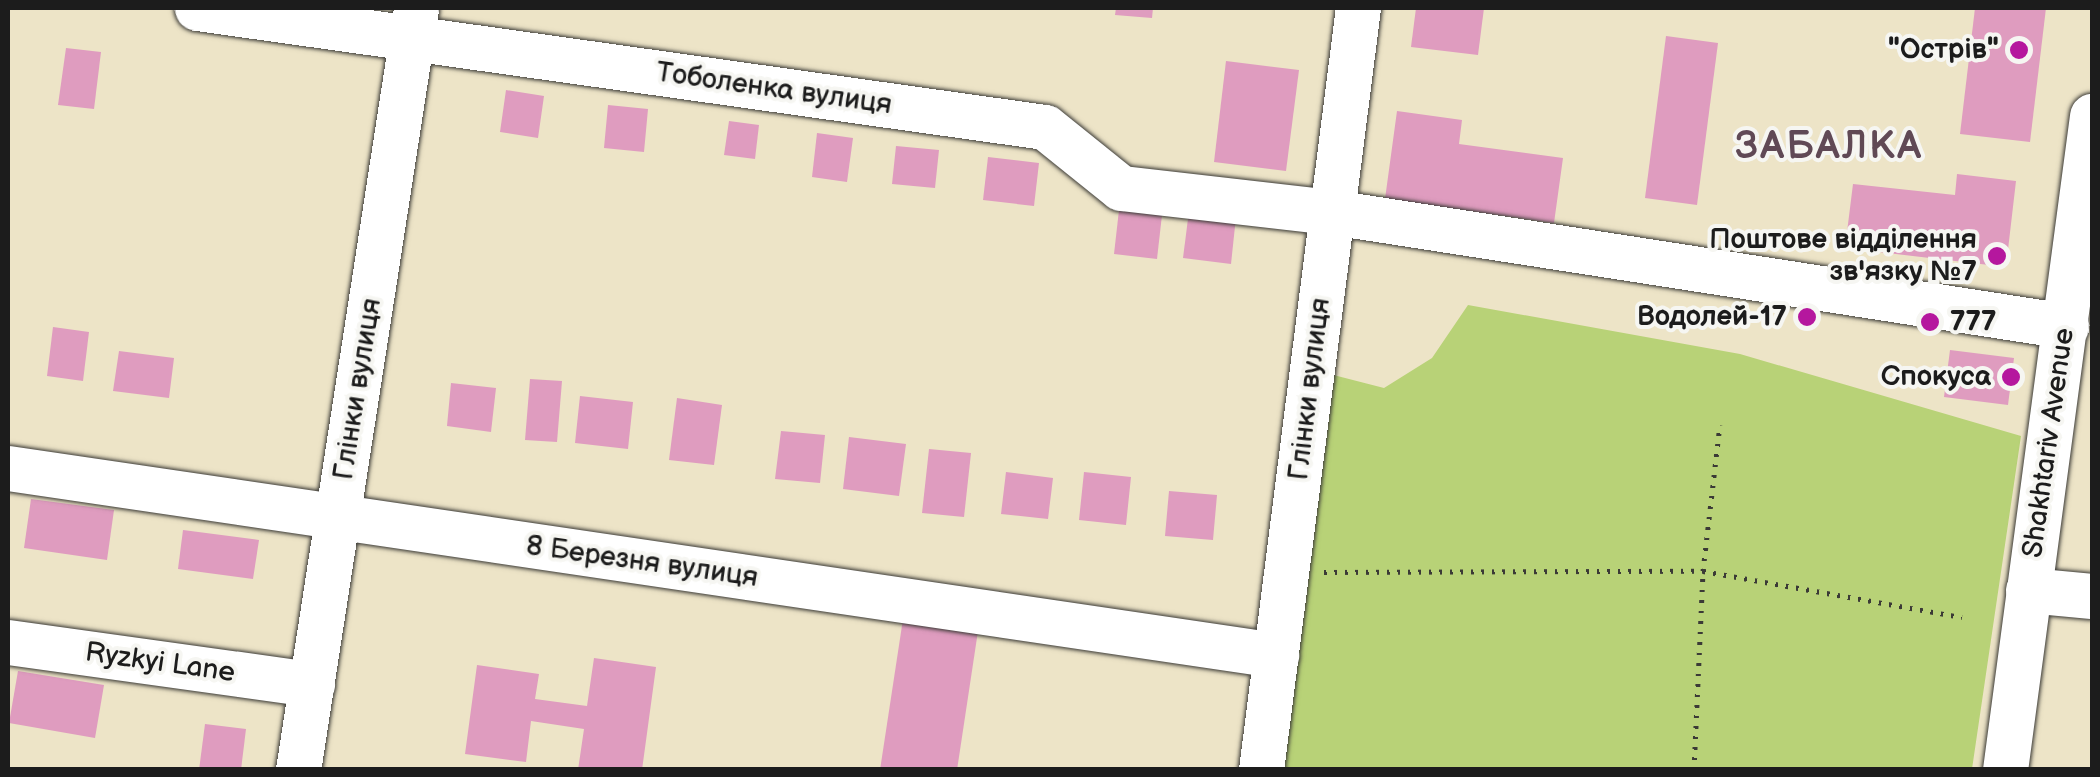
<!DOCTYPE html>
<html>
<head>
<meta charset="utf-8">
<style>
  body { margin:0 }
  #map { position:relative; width:2100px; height:777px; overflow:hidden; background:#ede4c7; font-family:"Balsamiq Sans",sans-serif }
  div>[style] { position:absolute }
  .green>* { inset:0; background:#b8d277 }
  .building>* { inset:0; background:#df9cbf }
  .path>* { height:5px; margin-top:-2.5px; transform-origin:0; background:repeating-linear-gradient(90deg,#3b3a36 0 2.5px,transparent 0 10.5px) }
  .roads { filter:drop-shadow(0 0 2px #3b3a36) drop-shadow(0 0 2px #3b3a36) }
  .minor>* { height:45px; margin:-22.5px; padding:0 22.5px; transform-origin:22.5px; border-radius:22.5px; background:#fff }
  .dots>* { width:28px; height:28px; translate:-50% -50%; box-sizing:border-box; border:5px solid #f6f6f2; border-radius:50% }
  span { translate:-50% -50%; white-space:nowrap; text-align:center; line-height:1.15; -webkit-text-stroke:8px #f6f6f2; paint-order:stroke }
  .poi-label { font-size:28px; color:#1c1c1c; font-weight:700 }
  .right { translate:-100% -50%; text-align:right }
  .left { translate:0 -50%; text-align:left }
  .street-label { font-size:28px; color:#1c1c1c }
  .district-label { font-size:38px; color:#604955; font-weight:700; letter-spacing:2.5px }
  .frame { position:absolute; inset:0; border:10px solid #1c1c1c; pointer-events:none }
</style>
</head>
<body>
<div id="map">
  <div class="green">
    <i style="clip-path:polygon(1468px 305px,1740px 354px,2021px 436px,1972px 769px,1264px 770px,1314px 370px,1384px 388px,1432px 358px)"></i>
  </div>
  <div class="building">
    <i style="clip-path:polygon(1116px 8px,1153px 8px,1152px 18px,1115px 15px)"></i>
    <i style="clip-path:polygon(1416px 8px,1484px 8px,1478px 55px,1411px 47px)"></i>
    <i style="clip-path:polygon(1975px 8px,2046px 8px,2030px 142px,1960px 134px)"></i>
    <i style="clip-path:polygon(1666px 36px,1718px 43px,1697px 205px,1645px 198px)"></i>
    <i style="clip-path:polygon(66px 48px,101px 52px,94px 109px,58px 105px)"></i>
    <i style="clip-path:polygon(1226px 61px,1299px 70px,1286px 171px,1214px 162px)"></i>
    <i style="clip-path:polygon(506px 90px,544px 96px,538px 138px,500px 132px)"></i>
    <i style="clip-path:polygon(608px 105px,648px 109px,644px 152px,604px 148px)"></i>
    <i style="clip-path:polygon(1397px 111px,1462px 120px,1459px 144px,1563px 158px,1554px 223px,1385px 199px)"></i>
    <i style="clip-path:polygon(729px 121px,759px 125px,755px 159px,724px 155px)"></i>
    <i style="clip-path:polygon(817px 133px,853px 138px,847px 182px,812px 177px)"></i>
    <i style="clip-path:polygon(896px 146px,939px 150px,935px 188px,892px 184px)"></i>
    <i style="clip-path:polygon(988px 157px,1039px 163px,1034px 206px,983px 200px)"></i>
    <i style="clip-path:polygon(1957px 174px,2016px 181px,2006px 267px,1845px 248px,1853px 184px,1955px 195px)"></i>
    <i style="clip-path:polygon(1119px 210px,1162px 215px,1157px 259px,1114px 254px)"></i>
    <i style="clip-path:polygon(1189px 211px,1236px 217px,1231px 264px,1183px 258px)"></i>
    <i style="clip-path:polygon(53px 327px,89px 332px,83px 381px,47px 376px)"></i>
    <i style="clip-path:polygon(1950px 350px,2014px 358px,2008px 405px,1944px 397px)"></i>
    <i style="clip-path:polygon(119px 351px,174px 358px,169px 398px,113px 391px)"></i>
    <i style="clip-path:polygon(530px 379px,562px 381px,557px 442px,525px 440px)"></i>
    <i style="clip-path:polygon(451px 383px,496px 388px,491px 432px,447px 426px)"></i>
    <i style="clip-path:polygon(580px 396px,633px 402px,628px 449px,575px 443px)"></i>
    <i style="clip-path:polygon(677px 398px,722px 405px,714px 465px,669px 460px)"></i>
    <i style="clip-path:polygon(781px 431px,825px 435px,820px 483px,775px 479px)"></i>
    <i style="clip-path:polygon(849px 437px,906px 444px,899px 496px,843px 489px)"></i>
    <i style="clip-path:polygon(929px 449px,971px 453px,964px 517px,922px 513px)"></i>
    <i style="clip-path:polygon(1006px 472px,1053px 478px,1048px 519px,1001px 514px)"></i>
    <i style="clip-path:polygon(1084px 472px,1131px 477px,1126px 525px,1079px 520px)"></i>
    <i style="clip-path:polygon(1169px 491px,1217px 495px,1213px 540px,1165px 536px)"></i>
    <i style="clip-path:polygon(31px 499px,114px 510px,107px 560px,24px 548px)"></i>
    <i style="clip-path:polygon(183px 530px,259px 540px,253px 579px,178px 569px)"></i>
    <i style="clip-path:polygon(903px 619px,978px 631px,957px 770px,880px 770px)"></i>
    <i style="clip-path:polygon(594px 658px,656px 667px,642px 770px,578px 770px,584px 729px,531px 721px,526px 762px,465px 754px,477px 665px,539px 674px,535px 699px,587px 706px)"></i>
    <i style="clip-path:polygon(18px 671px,104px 685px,95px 738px,9px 723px)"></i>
    <i style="clip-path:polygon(205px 724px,246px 729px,241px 770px,199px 770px)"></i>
  </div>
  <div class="path">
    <i style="left:1324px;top:572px;width:379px;rotate:-0.2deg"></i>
    <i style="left:1703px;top:571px;width:263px;rotate:10.1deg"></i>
    <i style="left:1694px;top:770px;width:199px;rotate:-87.4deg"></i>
    <i style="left:1703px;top:571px;width:147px;rotate:-83.4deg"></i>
  </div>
  <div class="roads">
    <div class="minor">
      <i style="left:197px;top:8px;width:856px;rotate:7.99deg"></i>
      <i style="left:1045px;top:127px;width:97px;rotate:38.8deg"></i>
      <i style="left:1121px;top:188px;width:212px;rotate:6.5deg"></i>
      <i style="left:1332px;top:212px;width:743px;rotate:8.83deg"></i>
      <i style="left:8px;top:468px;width:1282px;rotate:8.39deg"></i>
      <i style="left:2028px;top:590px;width:64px;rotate:5.4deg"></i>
      <i style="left:8px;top:642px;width:307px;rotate:7.9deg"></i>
      <i style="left:298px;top:770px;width:770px;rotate:-81.19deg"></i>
      <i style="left:1261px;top:770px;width:768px;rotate:-82.75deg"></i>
      <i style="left:2005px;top:770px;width:660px;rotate:-82.42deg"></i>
    </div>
  </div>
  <div class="dots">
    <i style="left:2019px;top:50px;background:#b5179e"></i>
    <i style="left:1997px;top:256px;background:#b5179e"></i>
    <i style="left:1807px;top:317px;background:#b5179e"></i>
    <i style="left:1930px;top:322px;background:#b5179e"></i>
    <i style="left:2011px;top:377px;background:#b5179e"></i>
  </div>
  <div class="poi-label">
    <span class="right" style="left:1999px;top:50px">"Острів"</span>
    <span class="right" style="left:1977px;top:256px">Поштове відділення<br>зв'язку №7</span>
    <span class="right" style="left:1787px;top:317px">Водолей-17</span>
    <span class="left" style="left:1950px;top:322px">777</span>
    <span class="right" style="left:1991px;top:377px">Спокуса</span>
  </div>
  <div class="street-label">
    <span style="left:774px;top:89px;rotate:8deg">Тоболенка вулиця</span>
    <span style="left:358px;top:389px;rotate:-81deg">Глінки вулиця</span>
    <span style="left:1310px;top:389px;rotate:-83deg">Глінки вулиця</span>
    <span style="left:2049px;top:443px;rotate:-82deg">Shakhtariv Avenue</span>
    <span style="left:642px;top:562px;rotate:8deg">8 Березня вулиця</span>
    <span style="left:160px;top:663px;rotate:8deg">Ryzkyi Lane</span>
  </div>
  <div class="district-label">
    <span style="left:1829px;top:147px">ЗАБАЛКА</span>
  </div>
  <div class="frame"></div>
</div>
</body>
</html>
